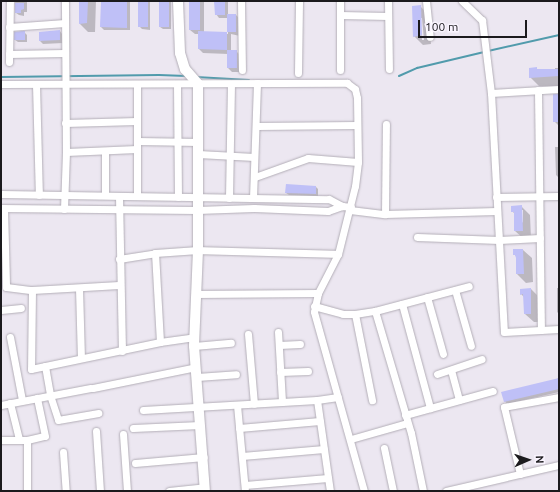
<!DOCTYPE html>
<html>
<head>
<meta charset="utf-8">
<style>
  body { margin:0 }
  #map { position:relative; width:560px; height:492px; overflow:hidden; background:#ece7f1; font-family:Ubuntu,sans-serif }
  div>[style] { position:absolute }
  .shadow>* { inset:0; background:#0003 }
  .stream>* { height:2px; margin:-1px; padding:0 1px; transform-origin:1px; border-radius:1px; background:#519bac }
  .building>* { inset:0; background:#bfc0f7 }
  .roads { filter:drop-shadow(0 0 1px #b3aeb7) drop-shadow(0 0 1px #b3aeb7) }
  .street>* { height:7px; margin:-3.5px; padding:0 3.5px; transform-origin:3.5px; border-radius:3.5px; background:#fff }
  .secondary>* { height:10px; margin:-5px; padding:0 5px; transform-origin:5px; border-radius:5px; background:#fff }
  span { translate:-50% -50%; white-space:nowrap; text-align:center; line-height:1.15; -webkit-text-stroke:3px #f9f4fe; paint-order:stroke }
  .frame { position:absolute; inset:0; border:2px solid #1b1a1d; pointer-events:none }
  .north { position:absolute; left:508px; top:440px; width:40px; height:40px; -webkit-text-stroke:3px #f9f4fe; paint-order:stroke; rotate:88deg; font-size:11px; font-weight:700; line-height:16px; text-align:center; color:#1b1a1d }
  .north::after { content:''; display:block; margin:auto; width:14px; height:18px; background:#1b1a1d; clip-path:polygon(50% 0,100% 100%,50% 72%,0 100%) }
  .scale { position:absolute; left:418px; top:20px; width:109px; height:18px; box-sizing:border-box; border:2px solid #1b1a1d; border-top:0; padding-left:5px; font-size:12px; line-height:14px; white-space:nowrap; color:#1b1a1d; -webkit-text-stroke:3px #f9f4fe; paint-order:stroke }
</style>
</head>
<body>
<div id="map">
  <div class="shadow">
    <i style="clip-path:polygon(15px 1px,27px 1px,27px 12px,24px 12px,24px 16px,19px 15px,16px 13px)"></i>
    <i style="clip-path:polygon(79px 1px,96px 1px,95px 32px,88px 32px,80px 24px)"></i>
    <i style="clip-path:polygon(102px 1px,130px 1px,130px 30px,104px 30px,101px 27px)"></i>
    <i style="clip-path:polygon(139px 1px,150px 1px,150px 30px,142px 29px,139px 26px)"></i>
    <i style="clip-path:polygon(160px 1px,171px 1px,171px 29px,163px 29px,160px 27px)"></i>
    <i style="clip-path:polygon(190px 1px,204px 1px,204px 32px,228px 34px,228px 18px,219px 18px,216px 14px,215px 1px,228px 1px,228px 15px,236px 15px,240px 19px,240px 36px,231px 34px,231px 51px,236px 51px,241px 56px,241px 72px,232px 72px,228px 68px,228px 54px,203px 53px,199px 49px,199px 34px,195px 34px,190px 30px)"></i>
    <i style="clip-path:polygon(evenodd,420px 6px,429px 15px,431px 44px,423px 45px,414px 36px,420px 6px,420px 18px,422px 18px,424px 40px,422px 40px,420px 18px)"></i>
    <i style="clip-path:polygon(60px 31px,62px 34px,63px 43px,43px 44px,40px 41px)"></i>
    <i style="clip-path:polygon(24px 32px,27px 35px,27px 42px,18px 42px,15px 40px)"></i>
    <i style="clip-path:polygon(536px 68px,538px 70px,555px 70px,555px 68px,559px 68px,559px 86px,539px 86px,530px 77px)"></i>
    <i style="clip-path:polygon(559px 94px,559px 126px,554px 121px)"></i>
    <i style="clip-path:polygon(555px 147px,559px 147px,559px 178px,556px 175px)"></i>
    <i style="clip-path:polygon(287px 185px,316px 187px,318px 189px,318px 196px,289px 195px,286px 193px)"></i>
    <i style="clip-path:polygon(evenodd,521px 206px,530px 215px,531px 239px,524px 239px,515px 231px,515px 214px,512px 211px,521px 206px,521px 210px,523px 210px,523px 223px,521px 220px,521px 210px)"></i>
    <i style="clip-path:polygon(514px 250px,523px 250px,532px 258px,533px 282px,526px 283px,517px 274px,517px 257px,514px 254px)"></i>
    <i style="clip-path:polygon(557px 288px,559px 288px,559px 314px,557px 312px)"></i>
    <i style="clip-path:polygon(531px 289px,540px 298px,540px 322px,534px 322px,525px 314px,524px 297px,521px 294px)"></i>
    <i style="clip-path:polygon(559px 378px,559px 392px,507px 404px,505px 401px)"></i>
  </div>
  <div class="stream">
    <i style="left:488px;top:51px;width:73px;rotate:-12.7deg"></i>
    <i style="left:399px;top:76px;width:20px;rotate:-24deg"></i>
    <i style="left:417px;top:68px;width:69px;rotate:-13.4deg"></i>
    <i style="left:1px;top:77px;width:158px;rotate:-0.7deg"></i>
    <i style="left:159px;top:75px;width:27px;rotate:2deg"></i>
    <i style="left:196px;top:77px;width:53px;rotate:3.2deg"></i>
  </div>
  <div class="building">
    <i style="clip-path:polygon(79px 1px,88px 1px,87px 23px,79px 24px)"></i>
    <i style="clip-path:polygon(101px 1px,127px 1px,127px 28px,100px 27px)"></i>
    <i style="clip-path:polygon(138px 1px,148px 1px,148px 27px,138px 27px)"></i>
    <i style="clip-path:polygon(159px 1px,169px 1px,169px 27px,159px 27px)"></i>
    <i style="clip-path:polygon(189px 1px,200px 1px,200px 30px,189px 30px)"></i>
    <i style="clip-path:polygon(214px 1px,225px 1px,225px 15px,215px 15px)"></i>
    <i style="clip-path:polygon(15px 3px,24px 3px,24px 9px,21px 10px,21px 13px,15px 13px)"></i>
    <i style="clip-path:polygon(421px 5px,422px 35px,413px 37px,412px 6px)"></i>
    <i style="clip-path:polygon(227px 14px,236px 14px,236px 32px,227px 32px)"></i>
    <i style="clip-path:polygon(60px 30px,60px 40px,39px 41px,39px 32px)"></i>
    <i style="clip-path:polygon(22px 31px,25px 31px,25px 40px,14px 40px,14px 32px)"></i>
    <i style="clip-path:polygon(198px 31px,227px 32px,227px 50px,198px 49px)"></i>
    <i style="clip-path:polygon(227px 50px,237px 50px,237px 68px,227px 68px)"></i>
    <i style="clip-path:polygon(537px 67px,537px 69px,559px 69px,559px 76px,529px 78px,529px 68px)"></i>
    <i style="clip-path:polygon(553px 94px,559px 94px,559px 122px,553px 122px)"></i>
    <i style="clip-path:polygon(286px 184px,316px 186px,316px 194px,285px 193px)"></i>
    <i style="clip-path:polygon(522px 205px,523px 231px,514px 231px,514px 212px,511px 212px,511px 206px)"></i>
    <i style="clip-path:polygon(513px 249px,523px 249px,524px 274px,516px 274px,516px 258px,515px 255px,513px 255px)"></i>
    <i style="clip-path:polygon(531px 288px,531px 314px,524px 314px,523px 294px,520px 295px,520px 289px)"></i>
    <i style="clip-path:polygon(559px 378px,559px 389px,504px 402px,501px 392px)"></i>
  </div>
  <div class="roads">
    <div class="street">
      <i style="left:241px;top:1px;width:69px;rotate:89.2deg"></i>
      <i style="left:340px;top:1px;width:69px;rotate:90deg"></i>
      <i style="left:388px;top:1px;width:68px;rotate:89.2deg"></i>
      <i style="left:426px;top:1px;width:36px;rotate:84deg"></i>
      <i style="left:462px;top:1px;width:28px;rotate:44deg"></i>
      <i style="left:482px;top:20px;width:74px;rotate:83deg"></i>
      <i style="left:491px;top:93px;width:239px;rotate:86.9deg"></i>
      <i style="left:504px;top:332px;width:55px;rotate:-3.1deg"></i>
      <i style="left:340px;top:15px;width:48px;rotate:1.2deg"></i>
      <i style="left:9px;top:27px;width:56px;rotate:-4.1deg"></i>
      <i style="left:9px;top:54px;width:55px;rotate:-1deg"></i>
      <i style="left:9px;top:62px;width:61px;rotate:-89.1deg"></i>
      <i style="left:298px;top:73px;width:72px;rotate:-89.2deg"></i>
      <i style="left:1px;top:84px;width:346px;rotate:-0.2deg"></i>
      <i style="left:347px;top:83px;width:10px;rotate:37deg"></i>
      <i style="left:355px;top:89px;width:9px;rotate:77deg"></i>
      <i style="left:357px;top:98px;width:64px;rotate:89.1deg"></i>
      <i style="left:358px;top:162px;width:24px;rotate:97deg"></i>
      <i style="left:355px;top:186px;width:70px;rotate:104deg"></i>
      <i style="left:338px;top:254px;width:44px;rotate:117.1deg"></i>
      <i style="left:318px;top:293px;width:19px;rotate:102deg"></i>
      <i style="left:314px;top:312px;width:186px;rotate:74.4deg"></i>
      <i style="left:36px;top:84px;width:111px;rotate:88.5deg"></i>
      <i style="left:137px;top:84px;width:112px;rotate:90deg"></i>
      <i style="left:177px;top:84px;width:113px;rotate:89.5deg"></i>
      <i style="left:538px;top:90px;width:240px;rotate:89.3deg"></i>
      <i style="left:491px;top:93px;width:68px;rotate:-3.4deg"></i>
      <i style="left:65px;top:123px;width:72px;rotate:-1.6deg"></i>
      <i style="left:257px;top:126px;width:100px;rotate:-0.6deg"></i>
      <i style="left:137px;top:141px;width:62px;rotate:0.9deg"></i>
      <i style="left:66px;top:152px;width:71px;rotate:-2.4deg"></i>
      <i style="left:198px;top:154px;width:56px;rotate:3.1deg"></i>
      <i style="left:255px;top:177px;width:56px;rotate:-19.7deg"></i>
      <i style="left:308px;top:158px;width:50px;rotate:4.6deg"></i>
      <i style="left:1px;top:194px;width:328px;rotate:0.9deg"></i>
      <i style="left:329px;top:199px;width:15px;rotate:28deg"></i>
      <i style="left:342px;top:206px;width:9px;rotate:6deg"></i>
      <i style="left:105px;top:195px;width:44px;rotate:-90deg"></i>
      <i style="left:119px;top:196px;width:155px;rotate:88.9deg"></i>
      <i style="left:496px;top:197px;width:63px;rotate:-0.9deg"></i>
      <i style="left:229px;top:198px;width:114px;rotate:-89deg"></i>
      <i style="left:253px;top:198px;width:115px;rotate:-88deg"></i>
      <i style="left:1px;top:208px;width:196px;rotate:0.6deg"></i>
      <i style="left:197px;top:210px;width:57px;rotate:-2deg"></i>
      <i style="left:254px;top:208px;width:74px;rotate:2.3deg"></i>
      <i style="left:328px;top:211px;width:15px;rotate:-20deg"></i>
      <i style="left:4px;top:208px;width:79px;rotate:88.5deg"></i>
      <i style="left:6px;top:287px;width:26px;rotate:7deg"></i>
      <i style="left:32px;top:290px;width:87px;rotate:-3.3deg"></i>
      <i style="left:64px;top:209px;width:57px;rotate:-88deg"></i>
      <i style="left:66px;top:152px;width:151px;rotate:-90.4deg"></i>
      <i style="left:350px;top:210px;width:35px;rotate:7deg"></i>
      <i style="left:385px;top:214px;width:112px;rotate:-1.5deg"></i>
      <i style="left:385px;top:214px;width:90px;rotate:-89.4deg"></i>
      <i style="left:417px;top:237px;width:82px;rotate:2.1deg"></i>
      <i style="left:499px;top:240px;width:41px;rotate:-2.8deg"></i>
      <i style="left:119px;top:259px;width:36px;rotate:-9deg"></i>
      <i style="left:79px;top:288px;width:70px;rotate:88.4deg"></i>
      <i style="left:32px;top:290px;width:79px;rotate:90.7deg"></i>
      <i style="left:31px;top:369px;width:132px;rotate:-11.8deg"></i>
      <i style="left:160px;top:342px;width:35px;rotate:-8deg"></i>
      <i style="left:455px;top:290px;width:58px;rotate:74.1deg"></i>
      <i style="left:196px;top:294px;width:122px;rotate:-0.5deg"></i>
      <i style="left:427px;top:297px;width:59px;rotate:74.3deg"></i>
      <i style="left:402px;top:304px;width:108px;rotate:74.9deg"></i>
      <i style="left:314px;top:306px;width:30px;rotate:15deg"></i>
      <i style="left:343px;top:314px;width:12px"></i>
      <i style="left:355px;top:314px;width:20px;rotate:-9deg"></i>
      <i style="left:375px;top:311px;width:97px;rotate:-14.9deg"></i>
      <i style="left:1px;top:310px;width:20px;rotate:-6deg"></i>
      <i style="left:375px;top:311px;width:127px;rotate:73.6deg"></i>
      <i style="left:411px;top:433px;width:59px;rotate:78.3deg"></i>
      <i style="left:355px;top:314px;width:88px;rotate:78.8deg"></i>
      <i style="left:278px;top:332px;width:70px;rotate:86.7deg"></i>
      <i style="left:248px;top:334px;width:70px;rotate:85.1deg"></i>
      <i style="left:10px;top:337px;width:64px;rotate:79.2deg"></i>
      <i style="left:160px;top:342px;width:89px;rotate:-93.2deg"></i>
      <i style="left:155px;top:253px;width:43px;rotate:-4deg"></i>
      <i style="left:198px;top:250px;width:140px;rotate:1.6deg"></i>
      <i style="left:279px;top:345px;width:21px;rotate:-3deg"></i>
      <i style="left:194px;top:346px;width:37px;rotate:-5deg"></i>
      <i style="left:45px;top:366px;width:29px;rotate:80deg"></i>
      <i style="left:50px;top:395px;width:26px;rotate:72deg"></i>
      <i style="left:58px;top:420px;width:41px;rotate:-9.9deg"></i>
      <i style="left:451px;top:370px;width:31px;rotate:75deg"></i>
      <i style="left:280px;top:372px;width:28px;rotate:-2deg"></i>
      <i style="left:437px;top:374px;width:47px;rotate:-18.4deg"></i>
      <i style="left:197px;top:377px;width:39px;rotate:-4deg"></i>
      <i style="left:93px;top:388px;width:105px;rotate:-11.5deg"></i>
      <i style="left:317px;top:400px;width:92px;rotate:81.9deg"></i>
      <i style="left:10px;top:403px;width:38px;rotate:76deg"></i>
      <i style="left:1px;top:405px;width:91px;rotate:-10.8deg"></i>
      <i style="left:237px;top:405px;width:86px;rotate:84.7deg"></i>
      <i style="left:143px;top:410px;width:174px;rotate:-3.3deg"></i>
      <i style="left:317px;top:400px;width:21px;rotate:-8deg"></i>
      <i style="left:405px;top:415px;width:91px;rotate:-15.3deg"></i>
      <i style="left:133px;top:428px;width:67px;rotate:-2.6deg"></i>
      <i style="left:239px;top:428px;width:81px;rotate:-4.9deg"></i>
      <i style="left:96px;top:431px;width:60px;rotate:86.2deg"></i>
      <i style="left:123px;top:434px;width:57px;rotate:86deg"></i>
      <i style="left:351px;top:439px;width:58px;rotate:-15.9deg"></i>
      <i style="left:1px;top:440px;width:26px"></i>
      <i style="left:27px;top:440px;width:18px;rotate:-13deg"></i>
      <i style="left:45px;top:436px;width:39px;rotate:-102deg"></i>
      <i style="left:384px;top:448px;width:44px;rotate:78.2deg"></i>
      <i style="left:63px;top:452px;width:39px;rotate:86deg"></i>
      <i style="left:242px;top:456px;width:82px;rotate:-4.9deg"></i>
      <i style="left:135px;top:463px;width:69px;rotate:-5deg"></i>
      <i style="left:520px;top:474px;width:69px;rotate:-103.4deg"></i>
      <i style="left:504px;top:407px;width:56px;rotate:-10.3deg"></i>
      <i style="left:245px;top:485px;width:83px;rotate:-4.8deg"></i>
      <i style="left:27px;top:491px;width:51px;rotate:-90deg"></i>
      <i style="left:169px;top:491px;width:36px;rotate:-6deg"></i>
      <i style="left:446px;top:491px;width:116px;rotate:-13deg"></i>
    </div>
    <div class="secondary">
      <i style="left:178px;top:1px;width:52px;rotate:87.8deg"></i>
      <i style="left:180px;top:53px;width:17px;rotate:73deg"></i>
      <i style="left:185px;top:69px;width:20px;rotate:49deg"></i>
      <i style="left:198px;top:84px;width:166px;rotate:90deg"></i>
      <i style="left:198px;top:250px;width:96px;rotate:92.4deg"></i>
      <i style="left:194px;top:346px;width:145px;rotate:85.7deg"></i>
    </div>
  </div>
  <div class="frame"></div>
  <div class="north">N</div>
  <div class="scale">100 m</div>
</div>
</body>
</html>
